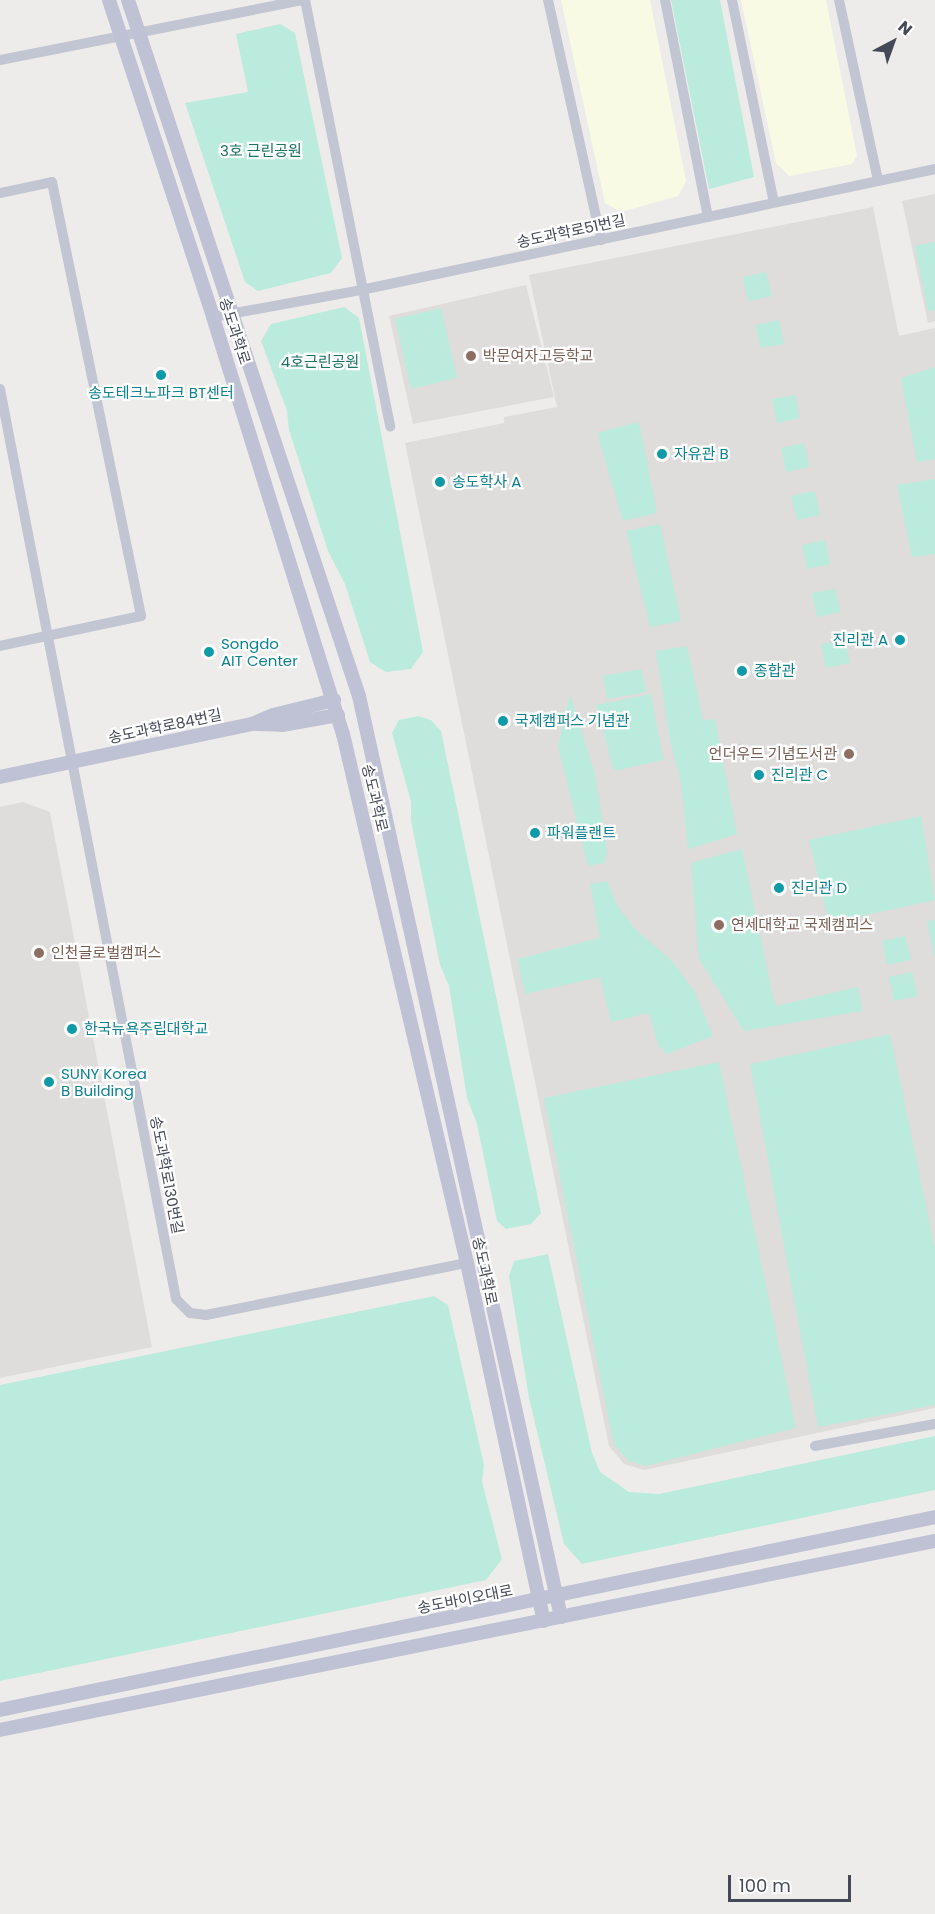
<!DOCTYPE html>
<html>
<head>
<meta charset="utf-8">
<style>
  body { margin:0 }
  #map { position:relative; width:935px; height:1914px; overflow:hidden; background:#eeeceb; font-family:Poppins,"Noto Sans KR",sans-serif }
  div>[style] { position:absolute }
  .commercial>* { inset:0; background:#f9fae3 }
  .education>* { inset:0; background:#dfdddc }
  .green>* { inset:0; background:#baebdc }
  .street>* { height:10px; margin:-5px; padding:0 5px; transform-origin:5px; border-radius:5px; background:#c2c5d2 }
  .secondary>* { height:14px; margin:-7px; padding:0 7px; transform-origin:7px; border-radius:7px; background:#bec2d4 }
  .dots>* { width:16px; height:16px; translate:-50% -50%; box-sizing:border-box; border:3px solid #fff; border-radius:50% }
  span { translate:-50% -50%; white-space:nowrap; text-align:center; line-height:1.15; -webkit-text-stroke:4.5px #fff; paint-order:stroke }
  .park-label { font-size:15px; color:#1b7363 }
  .street-label { font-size:15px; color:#454957 }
  .education-label { font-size:15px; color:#785e54 }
  .left { translate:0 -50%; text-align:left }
  .right { translate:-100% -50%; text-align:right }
  .culture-label { font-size:15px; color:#0d838f }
  .north { position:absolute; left:863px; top:12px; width:60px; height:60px; -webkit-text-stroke:4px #fff; paint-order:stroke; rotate:41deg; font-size:16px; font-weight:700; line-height:24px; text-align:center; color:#454957 }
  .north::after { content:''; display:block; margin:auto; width:21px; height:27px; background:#454957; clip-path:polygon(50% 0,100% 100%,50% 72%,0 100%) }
  .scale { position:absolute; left:728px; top:1875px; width:123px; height:27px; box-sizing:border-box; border:3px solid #454957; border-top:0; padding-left:8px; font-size:18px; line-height:21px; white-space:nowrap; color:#454957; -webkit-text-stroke:4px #fff; paint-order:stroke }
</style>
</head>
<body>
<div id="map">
  <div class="commercial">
    <i style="clip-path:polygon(561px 0,650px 0,686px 181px,678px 196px,621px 212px,605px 203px)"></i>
    <i style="clip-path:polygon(741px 0,826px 0,857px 156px,852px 164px,789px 176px,776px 163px)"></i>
  </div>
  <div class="education">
    <i style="clip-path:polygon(935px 194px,935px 321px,928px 323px,902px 201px)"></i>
    <i style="clip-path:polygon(873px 207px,899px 336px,935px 328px,935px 1408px,644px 1470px,624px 1464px,609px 1446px,405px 443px,504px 423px,504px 417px,557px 407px,529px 275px)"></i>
    <i style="clip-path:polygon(526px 285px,554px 397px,413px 424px,389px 316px)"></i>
    <i style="clip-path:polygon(23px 802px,50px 812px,152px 1347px,0 1378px,0 807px)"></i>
  </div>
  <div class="green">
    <i style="clip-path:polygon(671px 0,720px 0,754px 177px,709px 189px)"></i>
    <i style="clip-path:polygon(280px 24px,295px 33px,342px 258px,331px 273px,258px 291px,245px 282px,185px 103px,248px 92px,236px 34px)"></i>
    <i style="clip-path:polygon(935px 242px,935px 310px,928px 311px,915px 246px)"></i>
    <i style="clip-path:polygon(766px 272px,772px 296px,748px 301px,743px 277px)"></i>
    <i style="clip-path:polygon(344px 307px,359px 318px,423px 652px,411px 669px,386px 672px,370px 662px,345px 584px,328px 551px,289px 430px,287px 411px,261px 341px,271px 324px)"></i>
    <i style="clip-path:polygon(441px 308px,457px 378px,411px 389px,395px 319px)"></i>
    <i style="clip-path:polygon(779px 320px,784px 344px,761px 348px,755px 325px)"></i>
    <i style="clip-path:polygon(935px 367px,935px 459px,917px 462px,901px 378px)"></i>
    <i style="clip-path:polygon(795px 395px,800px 418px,777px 423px,772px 399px)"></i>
    <i style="clip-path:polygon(639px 422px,657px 513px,623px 521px,597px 433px)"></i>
    <i style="clip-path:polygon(804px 443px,809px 467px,786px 472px,781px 448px)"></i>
    <i style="clip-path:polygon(935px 479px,935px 554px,912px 557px,897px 485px)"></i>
    <i style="clip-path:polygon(815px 491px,820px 515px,797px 520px,791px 496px)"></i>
    <i style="clip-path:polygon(660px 524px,681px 621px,650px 627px,626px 531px)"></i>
    <i style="clip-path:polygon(825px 540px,830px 564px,807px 569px,802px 545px)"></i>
    <i style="clip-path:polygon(835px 589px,840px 612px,817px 617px,812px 593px)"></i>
    <i style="clip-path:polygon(845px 640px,850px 663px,826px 668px,821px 644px)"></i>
    <i style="clip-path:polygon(687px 646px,703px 720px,715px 719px,737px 834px,688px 849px,681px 782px,670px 741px,656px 651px)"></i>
    <i style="clip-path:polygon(642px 669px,646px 692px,607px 699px,603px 676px)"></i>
    <i style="clip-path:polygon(570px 694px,595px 774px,607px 852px,604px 863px,588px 866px,558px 746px)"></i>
    <i style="clip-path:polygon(651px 694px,663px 760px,614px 771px,596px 705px)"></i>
    <i style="clip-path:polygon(418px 716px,431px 720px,441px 731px,541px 1213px,531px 1224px,506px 1229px,497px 1221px,477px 1124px,467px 1098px,449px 986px,440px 965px,411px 821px,411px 802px,392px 733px,399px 720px)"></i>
    <i style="clip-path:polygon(921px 816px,935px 900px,829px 923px,809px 840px)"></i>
    <i style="clip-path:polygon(742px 849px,775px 1006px,858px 987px,862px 1011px,744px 1031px,699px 959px,691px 863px)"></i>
    <i style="clip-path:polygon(607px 881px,617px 905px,635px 929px,672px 961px,695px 992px,713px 1036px,667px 1054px,658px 1045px,649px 1013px,611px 1022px,600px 977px,525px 994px,517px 959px,600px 938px,590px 884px)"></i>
    <i style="clip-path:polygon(935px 920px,935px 959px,927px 921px)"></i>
    <i style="clip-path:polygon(905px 936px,911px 960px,887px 965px,882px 941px)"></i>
    <i style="clip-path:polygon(912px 972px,918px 996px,894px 1001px,889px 977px)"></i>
    <i style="clip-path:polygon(890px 1034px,935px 1248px,935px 1405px,818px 1427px,750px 1064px)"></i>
    <i style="clip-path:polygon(719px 1062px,796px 1428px,645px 1466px,629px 1461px,614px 1445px,544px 1098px)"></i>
    <i style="clip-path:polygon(548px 1254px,592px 1453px,600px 1472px,629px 1492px,659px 1494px,935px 1436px,935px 1490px,582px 1564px,564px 1544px,529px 1398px,509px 1276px,514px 1261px)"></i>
    <i style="clip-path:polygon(434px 1296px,448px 1305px,484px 1465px,482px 1482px,502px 1559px,486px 1580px,0 1681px,0 1385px)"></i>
  </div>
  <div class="street">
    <i style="left:305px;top:0;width:435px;rotate:78.7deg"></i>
    <i style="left:548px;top:0;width:246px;rotate:77.5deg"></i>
    <i style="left:665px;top:0;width:221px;rotate:78.8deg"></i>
    <i style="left:732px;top:0;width:206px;rotate:78.3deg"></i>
    <i style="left:839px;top:0;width:185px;rotate:77.8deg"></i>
    <i style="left:0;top:60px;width:308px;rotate:-11.2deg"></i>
    <i style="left:0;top:193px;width:53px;rotate:-11.9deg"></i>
    <i style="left:52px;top:182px;width:443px;rotate:78.4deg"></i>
    <i style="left:141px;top:616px;width:144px;rotate:168deg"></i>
    <i style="left:213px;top:317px;width:150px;rotate:-10.3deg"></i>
    <i style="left:361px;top:290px;width:587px;rotate:-11.9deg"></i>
    <i style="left:0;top:389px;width:927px;rotate:79.05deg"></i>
    <i style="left:176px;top:1299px;width:20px;rotate:45deg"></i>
    <i style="left:190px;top:1313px;width:16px;rotate:7deg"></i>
    <i style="left:206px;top:1315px;width:266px;rotate:-11.3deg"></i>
    <i style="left:815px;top:1446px;width:122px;rotate:-10.4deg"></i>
  </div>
  <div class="secondary">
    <i style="left:109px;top:0;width:334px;rotate:71.8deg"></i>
    <i style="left:213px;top:317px;width:437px;rotate:72.7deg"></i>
    <i style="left:343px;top:734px;width:543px;rotate:76.81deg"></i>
    <i style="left:467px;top:1263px;width:366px;rotate:77.9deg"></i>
    <i style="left:128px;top:0;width:733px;rotate:71.64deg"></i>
    <i style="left:359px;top:696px;width:943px;rotate:77.63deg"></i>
    <i style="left:257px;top:724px;width:25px;rotate:2deg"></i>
    <i style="left:282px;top:725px;width:57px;rotate:-10.1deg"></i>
    <i style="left:0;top:777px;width:258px;rotate:-11.9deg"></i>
    <i style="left:252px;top:724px;width:23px;rotate:-23deg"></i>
    <i style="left:273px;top:715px;width:63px;rotate:-13.8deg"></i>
    <i style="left:0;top:1710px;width:955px;rotate:-11.66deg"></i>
    <i style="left:0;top:1730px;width:954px;rotate:-11.43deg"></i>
  </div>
  <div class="dots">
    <i style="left:471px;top:356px;background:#8d6e63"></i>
    <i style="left:161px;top:375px;background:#0f9aa8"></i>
    <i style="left:662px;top:454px;background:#0f9aa8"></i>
    <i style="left:440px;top:482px;background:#0f9aa8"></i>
    <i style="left:900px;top:640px;background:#0f9aa8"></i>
    <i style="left:209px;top:652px;background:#0f9aa8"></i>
    <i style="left:742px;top:671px;background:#0f9aa8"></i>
    <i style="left:503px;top:721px;background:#0f9aa8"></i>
    <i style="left:849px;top:754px;background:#8d6e63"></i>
    <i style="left:759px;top:775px;background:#0f9aa8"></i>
    <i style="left:535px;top:833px;background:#0f9aa8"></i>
    <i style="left:779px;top:888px;background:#0f9aa8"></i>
    <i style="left:719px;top:925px;background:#8d6e63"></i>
    <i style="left:39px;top:953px;background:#8d6e63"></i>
    <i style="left:72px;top:1029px;background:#0f9aa8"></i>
    <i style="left:49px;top:1082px;background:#0f9aa8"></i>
  </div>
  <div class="park-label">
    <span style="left:261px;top:151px">3호 근린공원</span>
    <span style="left:320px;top:362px">4호근린공원</span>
  </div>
  <div class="street-label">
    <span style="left:571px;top:231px;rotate:-12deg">송도과학로51번길</span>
    <span style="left:235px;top:331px;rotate:72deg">송도과학로</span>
    <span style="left:165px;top:726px;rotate:-12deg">송도과학로84번길</span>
    <span style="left:375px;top:798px;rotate:77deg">송도과학로</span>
    <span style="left:167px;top:1175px;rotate:79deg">송도과학로130번길</span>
    <span style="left:485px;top:1271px;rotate:78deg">송도과학로</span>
    <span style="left:465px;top:1599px;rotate:-11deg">송도바이오대로</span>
  </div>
  <div class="education-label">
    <span class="left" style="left:483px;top:356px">박문여자고등학교</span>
    <span class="right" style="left:837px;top:754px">언더우드 기념도서관</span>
    <span class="left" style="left:731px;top:925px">연세대학교 국제캠퍼스</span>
    <span class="left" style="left:51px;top:953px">인천글로벌캠퍼스</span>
  </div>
  <div class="culture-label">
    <span style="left:161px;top:393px">송도테크노파크 BT센터</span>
    <span class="left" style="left:674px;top:454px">자유관 B</span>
    <span class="left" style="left:452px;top:482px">송도학사 A</span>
    <span class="right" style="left:888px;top:640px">진리관 A</span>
    <span class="left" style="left:221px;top:652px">Songdo<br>AIT Center</span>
    <span class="left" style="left:754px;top:671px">종합관</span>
    <span class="left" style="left:515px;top:721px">국제캠퍼스 기념관</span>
    <span class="left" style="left:771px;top:775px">진리관 C</span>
    <span class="left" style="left:547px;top:833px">파워플랜트</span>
    <span class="left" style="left:791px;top:888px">진리관 D</span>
    <span class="left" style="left:84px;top:1029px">한국뉴욕주립대학교</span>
    <span class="left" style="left:61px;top:1082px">SUNY Korea<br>B Building</span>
  </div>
  <div class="north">N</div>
  <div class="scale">100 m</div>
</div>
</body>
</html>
